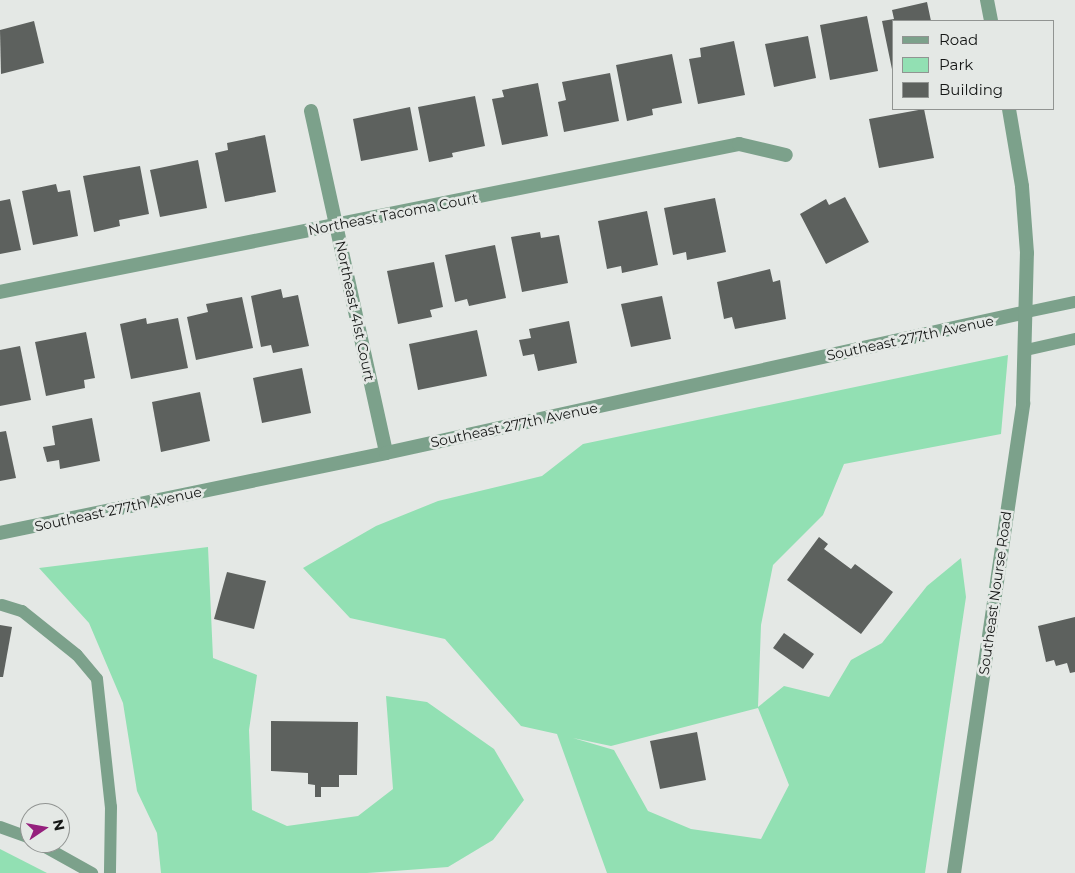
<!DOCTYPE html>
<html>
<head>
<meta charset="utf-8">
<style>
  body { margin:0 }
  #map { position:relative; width:1075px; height:873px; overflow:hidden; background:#e4e8e5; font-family:Montserrat,sans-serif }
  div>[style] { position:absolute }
  .green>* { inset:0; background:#92e0b3 }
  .building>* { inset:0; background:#5d615e }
  .service>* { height:12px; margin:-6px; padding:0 6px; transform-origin:6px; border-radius:6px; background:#7ca18b }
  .minor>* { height:14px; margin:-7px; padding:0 7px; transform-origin:7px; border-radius:7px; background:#7ca18b }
  .tertiary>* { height:14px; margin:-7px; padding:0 7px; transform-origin:7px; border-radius:7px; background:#7ca18b }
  span { translate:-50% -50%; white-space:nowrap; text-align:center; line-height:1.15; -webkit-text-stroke:5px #e4e8e5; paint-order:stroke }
  .street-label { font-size:14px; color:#141615 }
  .legend { position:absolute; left:892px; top:20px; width:162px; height:90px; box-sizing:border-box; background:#e4e8e5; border:1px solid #919492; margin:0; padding:6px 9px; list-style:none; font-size:15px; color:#141615 }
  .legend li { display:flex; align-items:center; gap:10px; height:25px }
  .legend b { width:25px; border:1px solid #919492 }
  .north { position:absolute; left:20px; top:803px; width:50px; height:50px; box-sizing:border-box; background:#e4e8e5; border:1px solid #919492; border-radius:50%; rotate:78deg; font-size:14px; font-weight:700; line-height:20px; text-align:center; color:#141615 }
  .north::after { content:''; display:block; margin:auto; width:18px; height:22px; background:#95207d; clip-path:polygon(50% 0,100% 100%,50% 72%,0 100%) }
</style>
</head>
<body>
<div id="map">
  <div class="green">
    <i style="clip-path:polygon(evenodd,1008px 355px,1001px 434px,844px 464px,823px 515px,773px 565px,761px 625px,758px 707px,784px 686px,829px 697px,851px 660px,882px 643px,927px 586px,961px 558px,966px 597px,925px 873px,607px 873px,557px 734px,521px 726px,445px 639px,350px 618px,303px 568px,376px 526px,438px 501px,542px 476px,583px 444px,1008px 355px,758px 708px,789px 785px,761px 839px,691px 829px,648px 811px,614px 750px,573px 738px,611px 746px,758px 708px)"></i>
    <i style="clip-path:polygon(208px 547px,213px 658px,257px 675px,249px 730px,252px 810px,287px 826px,358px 816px,393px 789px,386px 696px,427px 702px,494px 749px,524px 800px,493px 840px,448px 867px,367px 873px,161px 873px,157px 833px,137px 791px,123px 703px,89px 623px,39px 568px)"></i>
    <i style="clip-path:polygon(0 849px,47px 873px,0 873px)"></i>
  </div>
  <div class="building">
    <i style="clip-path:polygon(927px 2px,931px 21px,894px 21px,893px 74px,882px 21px,894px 19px,892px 10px)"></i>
    <i style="clip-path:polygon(867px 16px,878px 71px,830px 80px,820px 25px)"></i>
    <i style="clip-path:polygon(34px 21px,44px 63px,1px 74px,0 30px)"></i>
    <i style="clip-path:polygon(808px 36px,816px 78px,774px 87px,765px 44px)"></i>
    <i style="clip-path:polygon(734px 41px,745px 95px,698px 104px,689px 59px,701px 57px,700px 48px)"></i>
    <i style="clip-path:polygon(672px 54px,682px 103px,652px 109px,653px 115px,627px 121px,616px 65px)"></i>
    <i style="clip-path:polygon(610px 73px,619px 121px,564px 132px,558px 102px,566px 100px,562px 82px)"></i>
    <i style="clip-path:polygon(538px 83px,548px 136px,502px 145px,492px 99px,504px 97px,502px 90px)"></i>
    <i style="clip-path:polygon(475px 96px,485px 146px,452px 153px,453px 157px,429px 162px,418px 107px)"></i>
    <i style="clip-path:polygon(410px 107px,418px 150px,361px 161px,353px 119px)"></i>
    <i style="clip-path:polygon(924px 109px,934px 158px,879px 168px,869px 119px)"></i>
    <i style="clip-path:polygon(265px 135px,276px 192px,225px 202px,215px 153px,228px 150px,227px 143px)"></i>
    <i style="clip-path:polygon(198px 160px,207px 208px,160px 217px,150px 170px)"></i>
    <i style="clip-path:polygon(140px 166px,149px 214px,119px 220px,120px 226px,94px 232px,83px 176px)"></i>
    <i style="clip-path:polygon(56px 184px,58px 192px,70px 190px,78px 236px,33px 245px,22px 191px)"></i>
    <i style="clip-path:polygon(845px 197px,869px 242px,826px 264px,800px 214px,826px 199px,829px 205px)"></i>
    <i style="clip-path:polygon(715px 198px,726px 252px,687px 260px,686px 252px,673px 255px,664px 208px)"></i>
    <i style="clip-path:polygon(10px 199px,21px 250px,0 254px,0 201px)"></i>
    <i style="clip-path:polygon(647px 211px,658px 265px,622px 273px,621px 266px,607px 269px,598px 221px)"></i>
    <i style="clip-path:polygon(540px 232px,541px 238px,559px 235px,568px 283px,522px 292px,511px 237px)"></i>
    <i style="clip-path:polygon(495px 245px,506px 298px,469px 306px,467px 299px,455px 302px,445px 255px)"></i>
    <i style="clip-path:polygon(434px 262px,443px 307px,430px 310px,432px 317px,398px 324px,387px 271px)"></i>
    <i style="clip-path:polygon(770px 269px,773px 282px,780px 280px,786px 319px,735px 329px,732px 317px,724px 319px,717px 282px)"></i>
    <i style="clip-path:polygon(281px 289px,283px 298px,298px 295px,309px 346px,273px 353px,271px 345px,261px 347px,251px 296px)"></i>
    <i style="clip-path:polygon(662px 296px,671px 339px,631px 347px,621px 304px)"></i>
    <i style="clip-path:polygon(242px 297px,253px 348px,196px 360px,187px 317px,208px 312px,206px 304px)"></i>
    <i style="clip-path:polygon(146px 318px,147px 324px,178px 318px,188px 368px,131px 379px,120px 324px)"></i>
    <i style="clip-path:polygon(569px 321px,577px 363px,538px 371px,534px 354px,523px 356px,519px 340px,531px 338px,529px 329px)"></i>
    <i style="clip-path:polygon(477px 330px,487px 376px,418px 390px,409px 344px)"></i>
    <i style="clip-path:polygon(86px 332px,95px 378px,84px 380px,85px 388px,46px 396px,35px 342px)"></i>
    <i style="clip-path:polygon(20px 346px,31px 400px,0 406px,0 350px)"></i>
    <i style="clip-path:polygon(302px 368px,311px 413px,262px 423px,253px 378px)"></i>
    <i style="clip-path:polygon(200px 392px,210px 441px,161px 452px,152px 402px)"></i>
    <i style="clip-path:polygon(92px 418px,100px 461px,60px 469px,59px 460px,47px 462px,43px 447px,55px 445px,52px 426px)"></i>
    <i style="clip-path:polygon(6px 431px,16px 478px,0 481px,0 432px)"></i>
    <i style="clip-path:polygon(819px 537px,828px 544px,824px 549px,851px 569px,855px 564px,893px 592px,861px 634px,787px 580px)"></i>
    <i style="clip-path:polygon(227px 572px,266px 581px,254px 629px,214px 619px)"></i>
    <i style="clip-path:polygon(1075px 617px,1075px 672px,1070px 673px,1067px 663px,1056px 666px,1054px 660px,1046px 662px,1038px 626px)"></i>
    <i style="clip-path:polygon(0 625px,12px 627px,3px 677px,0 677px)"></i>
    <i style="clip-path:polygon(784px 633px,814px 654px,803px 669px,773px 648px)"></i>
    <i style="clip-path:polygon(271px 721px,358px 722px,357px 775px,339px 775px,339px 787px,321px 787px,321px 797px,315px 797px,315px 785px,308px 784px,308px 773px,271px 771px)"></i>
    <i style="clip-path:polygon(697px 732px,706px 780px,660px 789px,650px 741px)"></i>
  </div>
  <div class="service">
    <i style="left:1027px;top:312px;width:49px;rotate:-11.8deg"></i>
    <i style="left:1026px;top:350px;width:50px;rotate:-12.7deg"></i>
    <i style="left:2px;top:605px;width:21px;rotate:17deg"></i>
    <i style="left:22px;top:611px;width:70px;rotate:38.7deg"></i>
    <i style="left:77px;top:655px;width:31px;rotate:50deg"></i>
    <i style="left:97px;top:679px;width:129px;rotate:83.8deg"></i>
    <i style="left:111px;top:807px;width:66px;rotate:90.9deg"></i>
    <i style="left:0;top:827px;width:32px;rotate:20deg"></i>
    <i style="left:38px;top:843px;width:62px;rotate:29.1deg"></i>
  </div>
  <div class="minor">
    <i style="left:311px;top:111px;width:350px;rotate:77.6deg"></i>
    <i style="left:0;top:292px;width:754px;rotate:-11.32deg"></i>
    <i style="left:739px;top:144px;width:48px;rotate:13.2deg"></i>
    <i style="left:0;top:533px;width:394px;rotate:-11.7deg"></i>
    <i style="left:386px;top:453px;width:656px;rotate:-12.41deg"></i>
  </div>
  <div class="tertiary">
    <i style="left:987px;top:0;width:21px;rotate:79deg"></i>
    <i style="left:954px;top:873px;width:475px;rotate:-81.6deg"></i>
    <i style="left:1023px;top:403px;width:150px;rotate:-88.5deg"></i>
    <i style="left:1027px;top:253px;width:67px;rotate:-94.3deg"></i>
    <i style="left:1022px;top:186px;width:78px;rotate:-99.6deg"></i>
  </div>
  <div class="street-label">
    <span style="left:393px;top:214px;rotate:-11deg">Northeast Tacoma Court</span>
    <span style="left:355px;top:311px;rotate:78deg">Northeast 41st Court</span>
    <span style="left:910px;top:338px;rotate:-12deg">Southeast 277th Avenue</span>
    <span style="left:514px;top:425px;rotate:-12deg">Southeast 277th Avenue</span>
    <span style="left:118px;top:509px;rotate:-12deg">Southeast 277th Avenue</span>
    <span style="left:995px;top:593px;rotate:-82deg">Southeast Nourse Road</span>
  </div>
  <ul class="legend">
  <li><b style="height:6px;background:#7ca18b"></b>Road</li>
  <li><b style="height:14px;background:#92e0b3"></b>Park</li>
  <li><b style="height:14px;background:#5d615e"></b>Building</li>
  </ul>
  <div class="north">N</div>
</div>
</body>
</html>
